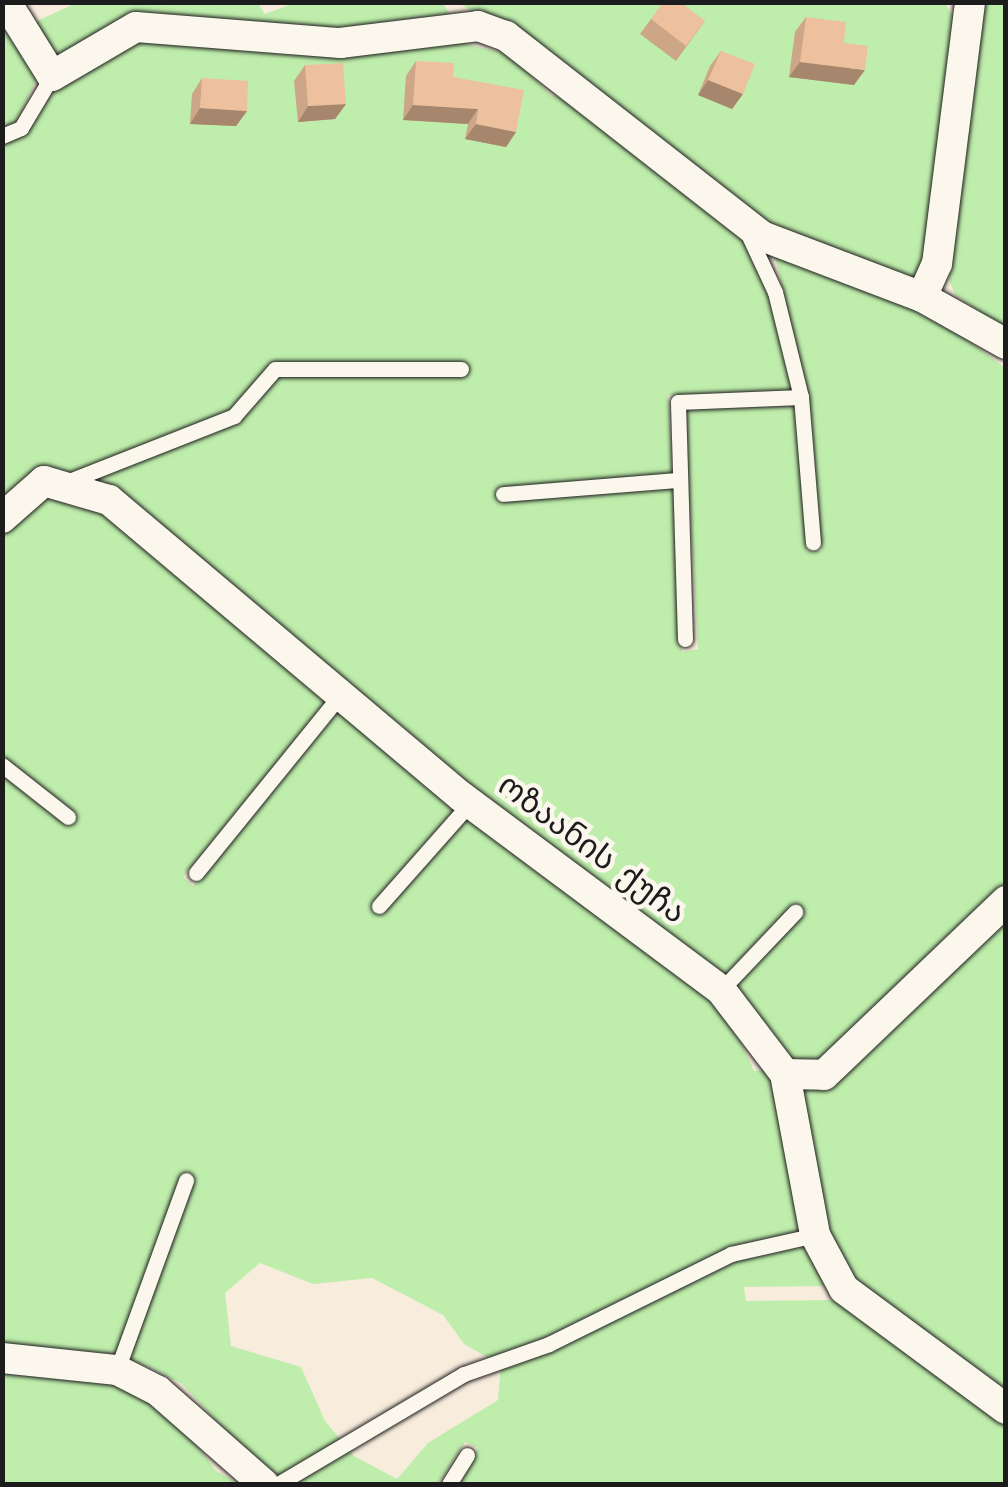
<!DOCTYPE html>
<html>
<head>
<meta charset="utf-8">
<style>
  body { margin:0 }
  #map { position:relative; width:1008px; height:1487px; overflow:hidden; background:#f8ecdc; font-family:"Architects Daughter","Noto Sans Georgian",sans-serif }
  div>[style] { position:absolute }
  .green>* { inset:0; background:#bfeeac }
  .roads { filter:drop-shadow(0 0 2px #1c1c1c) drop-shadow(0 0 2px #1c1c1c) }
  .lane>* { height:15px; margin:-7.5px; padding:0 7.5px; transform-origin:7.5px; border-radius:7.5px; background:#fbf7ec }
  .street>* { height:30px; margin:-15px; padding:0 15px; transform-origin:15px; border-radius:15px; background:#fbf7ec }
  .wall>* { inset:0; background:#cca687 }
  .shaded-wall>* { inset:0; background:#a6876e }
  .building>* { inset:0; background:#edc19d }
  span { translate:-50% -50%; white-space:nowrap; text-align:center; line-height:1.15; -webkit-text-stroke:9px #fbf7ec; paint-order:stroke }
  .street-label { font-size:32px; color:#1c1c1c }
  .frame { position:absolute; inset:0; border:5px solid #1c1c1c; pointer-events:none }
</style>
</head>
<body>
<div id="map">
  <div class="green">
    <i style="clip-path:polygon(78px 2px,258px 3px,265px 14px,294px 3px,442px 2px,450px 14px,338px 35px,162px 21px,59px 64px,31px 24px)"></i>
    <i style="clip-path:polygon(460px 3px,945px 3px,959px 26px,929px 250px,917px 275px,898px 278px,774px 231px)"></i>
    <i style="clip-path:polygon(979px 3px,1005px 3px,1005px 329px,955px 295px,949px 280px)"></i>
    <i style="clip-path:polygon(2px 10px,38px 76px,16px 124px,2px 129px)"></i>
    <i style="clip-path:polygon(129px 34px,458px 42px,508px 54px,551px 95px,580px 102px,739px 227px,772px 301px,792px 391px,668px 395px,682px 652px,698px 649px,685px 409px,796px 406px,807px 551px,822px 551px,809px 395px,774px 253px,924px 307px,1005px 368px,1005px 896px,828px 1065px,804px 1069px,113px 486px,3px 504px,3px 145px,23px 136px,59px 78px)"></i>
    <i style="clip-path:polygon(evenodd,35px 496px,95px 502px,326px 703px,183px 877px,193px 886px,338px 712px,727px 1012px,754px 1071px,775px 1069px,833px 1286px,744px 1287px,746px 1301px,840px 1300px,931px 1373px,1005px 1420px,1005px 1484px,455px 1484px,478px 1448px,465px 1442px,438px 1484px,275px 1484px,182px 1384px,147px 1366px,112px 1354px,3px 1344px,2px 530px,35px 496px,260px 1263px,313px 1284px,372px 1278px,443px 1315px,464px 1344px,501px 1365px,498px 1400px,428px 1443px,397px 1479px,354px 1456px,325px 1421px,301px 1367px,231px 1346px,225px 1293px,260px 1263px)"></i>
    <i style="clip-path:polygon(1005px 909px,1005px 1399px,831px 1262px,802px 1085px)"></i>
    <i style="clip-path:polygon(2px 1371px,106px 1380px,142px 1395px,182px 1425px,216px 1471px,240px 1484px,3px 1484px)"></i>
  </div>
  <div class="roads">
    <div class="lane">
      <i style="left:2px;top:136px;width:21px;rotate:-23deg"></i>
      <i style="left:21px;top:128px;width:61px;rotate:-59.2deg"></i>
      <i style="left:801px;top:397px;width:146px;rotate:85.3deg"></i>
      <i style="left:64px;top:483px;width:183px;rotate:-21.5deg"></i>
      <i style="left:234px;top:416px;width:62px;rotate:-48.9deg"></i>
      <i style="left:275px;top:369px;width:186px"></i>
      <i style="left:503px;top:494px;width:176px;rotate:-4.6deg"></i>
      <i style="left:685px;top:639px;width:237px;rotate:-91.7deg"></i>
      <i style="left:678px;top:402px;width:123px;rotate:-2.3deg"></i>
      <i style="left:801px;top:397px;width:108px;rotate:-103.9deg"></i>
      <i style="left:775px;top:292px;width:66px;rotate:-115deg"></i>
      <i style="left:2px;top:765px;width:84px;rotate:38.2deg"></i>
      <i style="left:196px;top:873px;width:229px;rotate:-51deg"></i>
      <i style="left:379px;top:906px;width:137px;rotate:-48.5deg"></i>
      <i style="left:721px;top:990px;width:108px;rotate:-46.5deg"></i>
      <i style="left:117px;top:1370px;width:202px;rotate:-70deg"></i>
      <i style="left:278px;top:1484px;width:216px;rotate:-30.6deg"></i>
      <i style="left:464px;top:1374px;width:90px;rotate:-19.4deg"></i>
      <i style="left:549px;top:1344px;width:203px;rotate:-26.3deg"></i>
      <i style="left:731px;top:1254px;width:86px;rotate:-12.7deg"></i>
      <i style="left:449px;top:1484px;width:34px;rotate:-58deg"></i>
    </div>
    <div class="street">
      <i style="left:6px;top:2px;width:87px;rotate:58.1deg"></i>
      <i style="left:52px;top:76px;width:97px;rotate:-30.3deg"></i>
      <i style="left:136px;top:27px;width:205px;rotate:4.5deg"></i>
      <i style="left:340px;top:43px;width:139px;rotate:-7deg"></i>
      <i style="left:478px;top:26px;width:30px;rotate:20deg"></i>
      <i style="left:506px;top:36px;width:325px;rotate:38deg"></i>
      <i style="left:762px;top:236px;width:171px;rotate:20.9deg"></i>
      <i style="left:922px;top:297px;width:96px;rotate:29.2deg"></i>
      <i style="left:922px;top:297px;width:36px;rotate:-66deg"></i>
      <i style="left:937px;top:264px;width:264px;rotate:-82.8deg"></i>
      <i style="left:2px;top:518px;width:56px;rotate:-41.4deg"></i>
      <i style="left:44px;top:481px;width:68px;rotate:16.3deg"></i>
      <i style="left:109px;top:500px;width:461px;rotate:40.1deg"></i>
      <i style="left:462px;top:797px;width:323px;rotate:36.7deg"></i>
      <i style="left:721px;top:990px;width:106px;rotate:52.7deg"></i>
      <i style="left:785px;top:1074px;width:164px;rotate:79.4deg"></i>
      <i style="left:815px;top:1235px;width:61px;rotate:61.8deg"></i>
      <i style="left:844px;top:1289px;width:202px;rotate:36.5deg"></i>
      <i style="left:785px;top:1074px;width:39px;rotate:1deg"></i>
      <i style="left:824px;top:1075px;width:252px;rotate:-43.7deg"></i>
      <i style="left:2px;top:1358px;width:116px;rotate:6deg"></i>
      <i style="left:117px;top:1370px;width:46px;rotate:27.1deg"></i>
      <i style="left:158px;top:1391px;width:141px;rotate:41.3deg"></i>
    </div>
  </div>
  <div class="wall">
    <i style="clip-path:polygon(806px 17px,844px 43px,854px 85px,789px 77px,795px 32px)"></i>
    <i style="clip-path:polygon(651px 19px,705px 21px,676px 61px,640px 34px)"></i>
    <i style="clip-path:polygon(721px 51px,743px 94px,732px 109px,698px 95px,710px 66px)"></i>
    <i style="clip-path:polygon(416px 61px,453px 77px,516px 132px,506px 147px,465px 139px,468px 124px,403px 120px,406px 76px)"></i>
    <i style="clip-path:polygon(305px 65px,346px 104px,335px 119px,298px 122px,294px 81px)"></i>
    <i style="clip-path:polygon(202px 78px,247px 111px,236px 126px,190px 124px,192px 94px)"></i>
  </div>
  <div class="shaded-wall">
    <i style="clip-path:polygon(800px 62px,865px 70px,854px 85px,789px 77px)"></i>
    <i style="clip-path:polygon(708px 80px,743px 94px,732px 109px,698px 95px)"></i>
    <i style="clip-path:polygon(346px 104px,335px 119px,298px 122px,308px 106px)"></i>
    <i style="clip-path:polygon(413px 105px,478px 109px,468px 124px,403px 120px)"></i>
    <i style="clip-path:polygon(200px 108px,247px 111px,236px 126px,190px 124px)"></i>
    <i style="clip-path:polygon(476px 124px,516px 132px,506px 147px,465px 139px)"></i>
  </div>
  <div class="building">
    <i style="clip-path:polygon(663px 2px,680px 2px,705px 21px,686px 46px,651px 19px)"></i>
    <i style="clip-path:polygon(806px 17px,846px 22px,844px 43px,868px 46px,865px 70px,800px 62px)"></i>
    <i style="clip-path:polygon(721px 51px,755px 64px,743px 94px,708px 80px)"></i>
    <i style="clip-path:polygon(416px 61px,454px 63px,453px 77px,524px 90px,516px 132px,476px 124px,478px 109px,413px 105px)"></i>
    <i style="clip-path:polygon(343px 63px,346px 104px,308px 106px,305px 65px)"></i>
    <i style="clip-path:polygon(202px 78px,248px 81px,247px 111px,200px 108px)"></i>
  </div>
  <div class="street-label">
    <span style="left:591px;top:850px;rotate:37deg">ოზაანის ქუჩა</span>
  </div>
  <div class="frame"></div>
</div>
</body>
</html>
